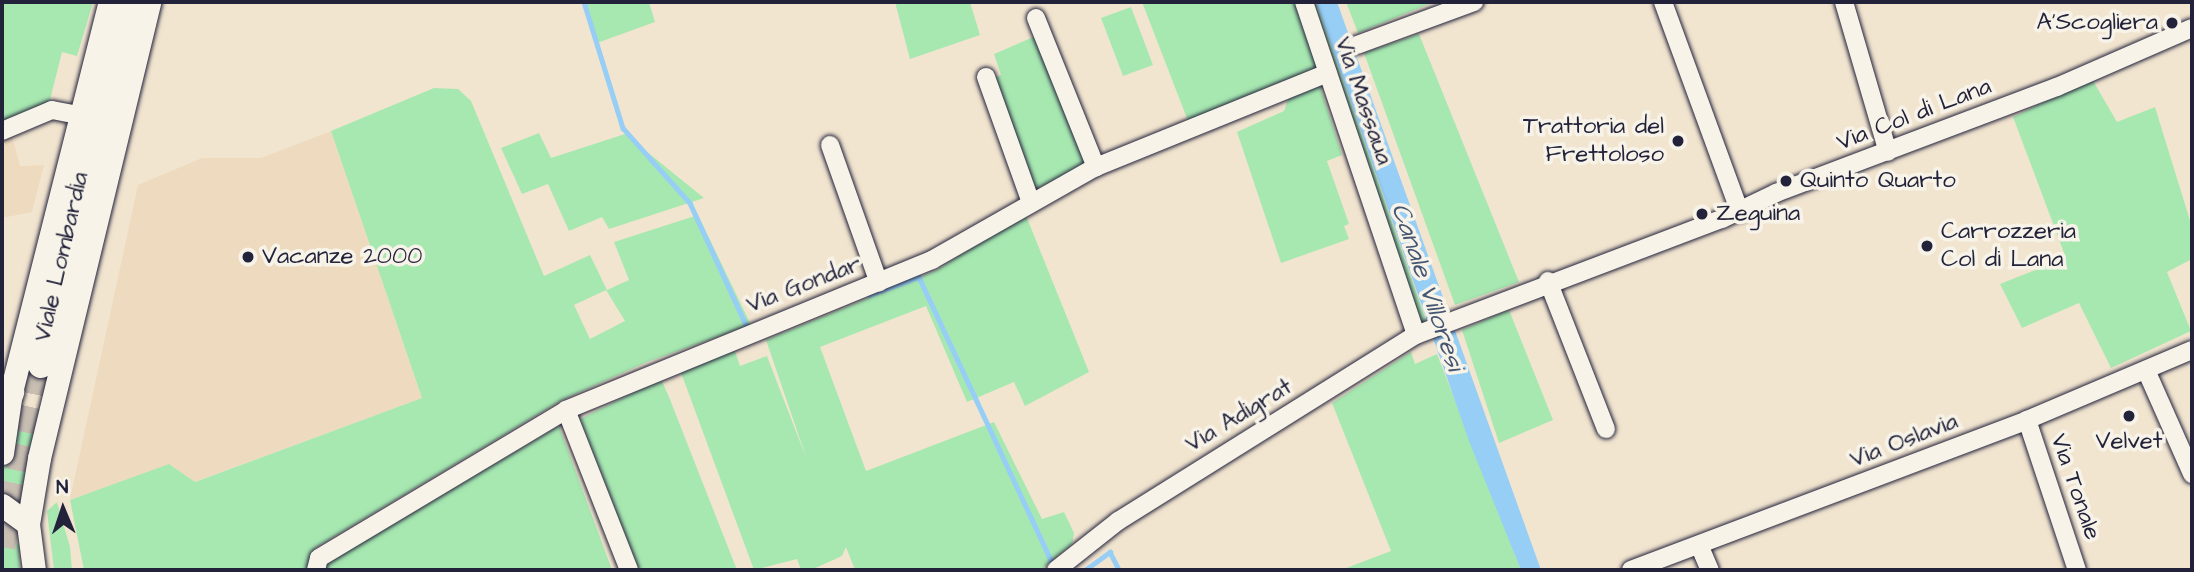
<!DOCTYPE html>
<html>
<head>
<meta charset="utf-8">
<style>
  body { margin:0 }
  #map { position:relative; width:2194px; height:572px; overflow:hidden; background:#f2e5d0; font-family:"Architects Daughter",sans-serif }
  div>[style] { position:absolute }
  .built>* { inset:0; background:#eedbbf }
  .green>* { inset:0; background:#a7e8b1 }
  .water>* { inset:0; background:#96cef5 }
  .stream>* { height:4.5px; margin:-2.25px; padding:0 2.25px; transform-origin:2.25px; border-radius:2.25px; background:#96cef5 }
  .highway-tunnel>* { height:26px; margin-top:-13px; transform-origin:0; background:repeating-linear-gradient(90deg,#c8beb2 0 26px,transparent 0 39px) }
  .roads { filter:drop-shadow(0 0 2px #22223b) drop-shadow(0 0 2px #22223b) }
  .minor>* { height:18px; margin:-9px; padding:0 9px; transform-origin:9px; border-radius:9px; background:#f7f3e8 }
  .major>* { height:23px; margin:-11.5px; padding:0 11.5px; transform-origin:11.5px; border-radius:11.5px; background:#f7f3e8 }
  .highway>* { height:26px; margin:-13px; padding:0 13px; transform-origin:13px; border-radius:13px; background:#f7f3e8 }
  .dots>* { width:19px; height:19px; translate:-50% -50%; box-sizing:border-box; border:4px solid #f7f3e8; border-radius:50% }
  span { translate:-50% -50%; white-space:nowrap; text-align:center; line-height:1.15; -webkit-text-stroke:7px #f7f3e8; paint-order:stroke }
  .poi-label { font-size:24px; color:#22223b }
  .right { translate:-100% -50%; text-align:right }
  .left { translate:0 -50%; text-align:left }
  .street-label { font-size:24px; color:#22223b }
  .water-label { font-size:26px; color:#455673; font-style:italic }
  .frame { position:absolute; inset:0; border:4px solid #22223b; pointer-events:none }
  .north { position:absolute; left:28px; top:474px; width:70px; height:70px; -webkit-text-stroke:5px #f7f3e8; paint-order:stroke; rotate:358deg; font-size:19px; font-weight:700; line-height:28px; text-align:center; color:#22223b }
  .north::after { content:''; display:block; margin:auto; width:24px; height:32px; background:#22223b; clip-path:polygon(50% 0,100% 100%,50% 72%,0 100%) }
</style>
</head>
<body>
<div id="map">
  <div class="built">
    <i style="clip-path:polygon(331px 131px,422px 398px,194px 482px,70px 499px,138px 185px,202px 158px,261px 158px)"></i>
    <i style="clip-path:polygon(11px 132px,20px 166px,44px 165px,32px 212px,2px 218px,2px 136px)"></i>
  </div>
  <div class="green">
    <i style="clip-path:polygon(2px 2px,93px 2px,77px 56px,62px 52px,48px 108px,2px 127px)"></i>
    <i style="clip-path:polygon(584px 2px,649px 2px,655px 22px,597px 43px)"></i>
    <i style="clip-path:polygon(895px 2px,970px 2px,980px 35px,910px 59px)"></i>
    <i style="clip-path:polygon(1142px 2px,1299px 2px,1319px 59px,1315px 71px,1188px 121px)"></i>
    <i style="clip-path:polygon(1309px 2px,1316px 2px,1428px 326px,1421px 328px)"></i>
    <i style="clip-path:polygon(1346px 2px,1434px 2px,1358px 33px)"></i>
    <i style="clip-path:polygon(1131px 7px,1153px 65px,1123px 76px,1101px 18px)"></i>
    <i style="clip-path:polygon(1419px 34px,1519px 282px,1455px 305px,1364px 53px)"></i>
    <i style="clip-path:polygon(1038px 35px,1089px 165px,1031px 191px,992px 79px,1001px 75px,994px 54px)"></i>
    <i style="clip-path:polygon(2092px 79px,2117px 122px,2155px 107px,2192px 227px,2192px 259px,2167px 272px,2191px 331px,2111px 368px,2079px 303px,2022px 328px,2000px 284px,2066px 258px,2013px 117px)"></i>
    <i style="clip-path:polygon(1320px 86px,1342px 155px,1327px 161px,1349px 224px,1344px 226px,1349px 239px,1281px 263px,1237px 132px,1284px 111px,1289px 96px)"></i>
    <i style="clip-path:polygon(evenodd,434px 88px,458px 89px,471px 101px,544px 276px,590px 255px,607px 290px,629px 280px,614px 242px,698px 215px,751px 325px,647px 362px,562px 400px,315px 548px,309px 570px,84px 570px,70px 500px,169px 464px,195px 482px,422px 398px,331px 131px,434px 88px,606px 290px,625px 321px,590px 339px,574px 305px,606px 290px)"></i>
    <i style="clip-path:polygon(539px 133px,551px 158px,625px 134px,704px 198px,609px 229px,602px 217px,569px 231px,548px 184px,522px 194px,501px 148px)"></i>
    <i style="clip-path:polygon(1025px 213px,1089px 372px,1025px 406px,1014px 382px,967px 402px,926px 306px,820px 347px,866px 471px,994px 422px,1042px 519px,1064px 512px,1074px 533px,1072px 544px,1041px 570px,855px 570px,846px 547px,842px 556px,811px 570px,801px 570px,797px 559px,754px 570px,680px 370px,735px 351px,740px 366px,767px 356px,807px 460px,766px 340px,937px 270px)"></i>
    <i style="clip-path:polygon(1509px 310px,1553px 420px,1499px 443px,1462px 330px)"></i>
    <i style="clip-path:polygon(1411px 352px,1415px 364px,1437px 354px,1521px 570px,1341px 570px,1391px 551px,1332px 403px)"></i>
    <i style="clip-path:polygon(661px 379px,669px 397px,737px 570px,639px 570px,580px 419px)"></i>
    <i style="clip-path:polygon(19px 413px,39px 417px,21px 501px,2px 490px,2px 470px)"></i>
    <i style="clip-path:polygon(559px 426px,612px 570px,323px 570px,324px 565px)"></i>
    <i style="clip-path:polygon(57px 502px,70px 547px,72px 570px,54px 570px,47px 511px)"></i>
    <i style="clip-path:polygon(2px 523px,19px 546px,20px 570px,2px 570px)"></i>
  </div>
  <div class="water">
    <i style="clip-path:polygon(1316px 2px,1337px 2px,1541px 570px,1521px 570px,1469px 441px)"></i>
  </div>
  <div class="stream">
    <i style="left:584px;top:2px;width:132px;rotate:72.8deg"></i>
    <i style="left:623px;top:128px;width:101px;rotate:48.2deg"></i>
    <i style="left:690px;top:203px;width:141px;rotate:65.3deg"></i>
    <i style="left:869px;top:295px;width:53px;rotate:-19.8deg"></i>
    <i style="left:919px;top:277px;width:320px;rotate:65deg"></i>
    <i style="left:1085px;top:570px;width:31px;rotate:-36deg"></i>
    <i style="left:1110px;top:552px;width:20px;rotate:63deg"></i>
  </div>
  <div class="highway-tunnel">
    <i style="left:2px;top:547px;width:186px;rotate:-77.9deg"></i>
  </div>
  <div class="roads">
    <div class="minor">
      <i style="left:1304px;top:2px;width:351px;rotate:71.4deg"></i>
      <i style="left:1663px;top:2px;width:224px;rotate:69.9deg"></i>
      <i style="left:1844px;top:2px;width:156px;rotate:73.7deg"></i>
      <i style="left:1036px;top:18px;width:161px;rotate:68.1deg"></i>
      <i style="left:1357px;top:45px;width:125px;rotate:-20.2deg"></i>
      <i style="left:986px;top:77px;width:131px;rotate:70.3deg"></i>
      <i style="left:2px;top:131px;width:54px;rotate:-22.8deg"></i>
      <i style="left:52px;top:110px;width:31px;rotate:11deg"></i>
      <i style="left:830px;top:145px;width:146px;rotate:70.5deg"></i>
      <i style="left:1548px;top:281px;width:159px;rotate:68.6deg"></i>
      <i style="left:2146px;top:370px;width:114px;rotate:66.1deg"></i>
      <i style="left:566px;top:410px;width:172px;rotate:68.5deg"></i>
      <i style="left:2027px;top:420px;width:158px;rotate:71.6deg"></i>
      <i style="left:1700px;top:547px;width:25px;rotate:67deg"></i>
      <i style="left:316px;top:570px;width:12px;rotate:-76deg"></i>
      <i style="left:319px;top:558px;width:288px;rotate:-30.9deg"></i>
      <i style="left:566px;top:410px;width:396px;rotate:-22.3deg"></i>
      <i style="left:932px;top:260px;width:189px;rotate:-29.6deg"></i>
      <i style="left:1096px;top:167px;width:250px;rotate:-22.1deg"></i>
      <i style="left:1056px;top:570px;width:79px;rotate:-38.3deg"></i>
      <i style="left:1118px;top:521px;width:351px;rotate:-32deg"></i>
      <i style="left:1416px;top:335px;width:327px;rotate:-20.8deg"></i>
      <i style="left:1722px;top:219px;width:60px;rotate:-25.7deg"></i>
      <i style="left:1776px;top:193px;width:300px;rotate:-20.7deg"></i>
      <i style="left:2057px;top:87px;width:147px;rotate:-23.6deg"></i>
      <i style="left:1631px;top:570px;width:423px;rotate:-20.7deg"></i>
      <i style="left:2027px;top:420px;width:179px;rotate:-23deg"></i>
    </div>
    <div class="major">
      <i style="left:2px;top:453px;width:62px;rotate:-81.6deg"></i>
      <i style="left:11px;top:392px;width:402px;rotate:-75.8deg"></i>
      <i style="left:2px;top:505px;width:32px;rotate:36deg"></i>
      <i style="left:28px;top:524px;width:46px;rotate:82.6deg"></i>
      <i style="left:28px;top:524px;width:67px;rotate:-80.5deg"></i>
      <i style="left:39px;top:458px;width:469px;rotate:-76.4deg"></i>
    </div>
    <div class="highway">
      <i style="left:41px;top:365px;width:373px;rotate:-76.5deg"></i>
      <i style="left:2px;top:416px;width:26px;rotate:-69deg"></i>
    </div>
  </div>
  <div class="dots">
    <i style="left:2172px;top:23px;background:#22223b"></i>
    <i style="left:1678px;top:141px;background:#22223b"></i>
    <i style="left:1786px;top:181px;background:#22223b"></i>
    <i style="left:1702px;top:214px;background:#22223b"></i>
    <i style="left:1927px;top:246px;background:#22223b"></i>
    <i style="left:248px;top:257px;background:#22223b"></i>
    <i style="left:2129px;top:416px;background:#22223b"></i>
  </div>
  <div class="poi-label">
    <span class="right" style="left:2158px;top:23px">A'Scogliera</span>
    <span class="right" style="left:1664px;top:141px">Trattoria del<br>Frettoloso</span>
    <span class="left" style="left:1800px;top:181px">Quinto Quarto</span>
    <span class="left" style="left:1716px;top:214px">Zeguina</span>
    <span class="left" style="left:1941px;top:246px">Carrozzeria<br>Col di Lana</span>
    <span class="left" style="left:262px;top:257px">Vacanze 2000</span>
    <span style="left:2129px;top:442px">Velvet</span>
  </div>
  <div class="street-label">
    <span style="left:1363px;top:101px;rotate:71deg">Via Massaua</span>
    <span style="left:1914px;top:115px;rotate:-21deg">Via Col di Lana</span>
    <span style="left:62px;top:257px;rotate:-77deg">Viale Lombardia</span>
    <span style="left:804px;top:285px;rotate:-21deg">Via Gondar</span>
    <span style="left:1239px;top:416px;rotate:-31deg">Via Adigrat</span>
    <span style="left:1904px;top:441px;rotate:-21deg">Via Oslavia</span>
    <span style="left:2075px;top:487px;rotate:71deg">Via Tonale</span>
  </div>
  <div class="water-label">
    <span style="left:1427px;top:287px;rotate:71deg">Canale Villoresi</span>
  </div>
  <div class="frame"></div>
  <div class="north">N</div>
</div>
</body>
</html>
